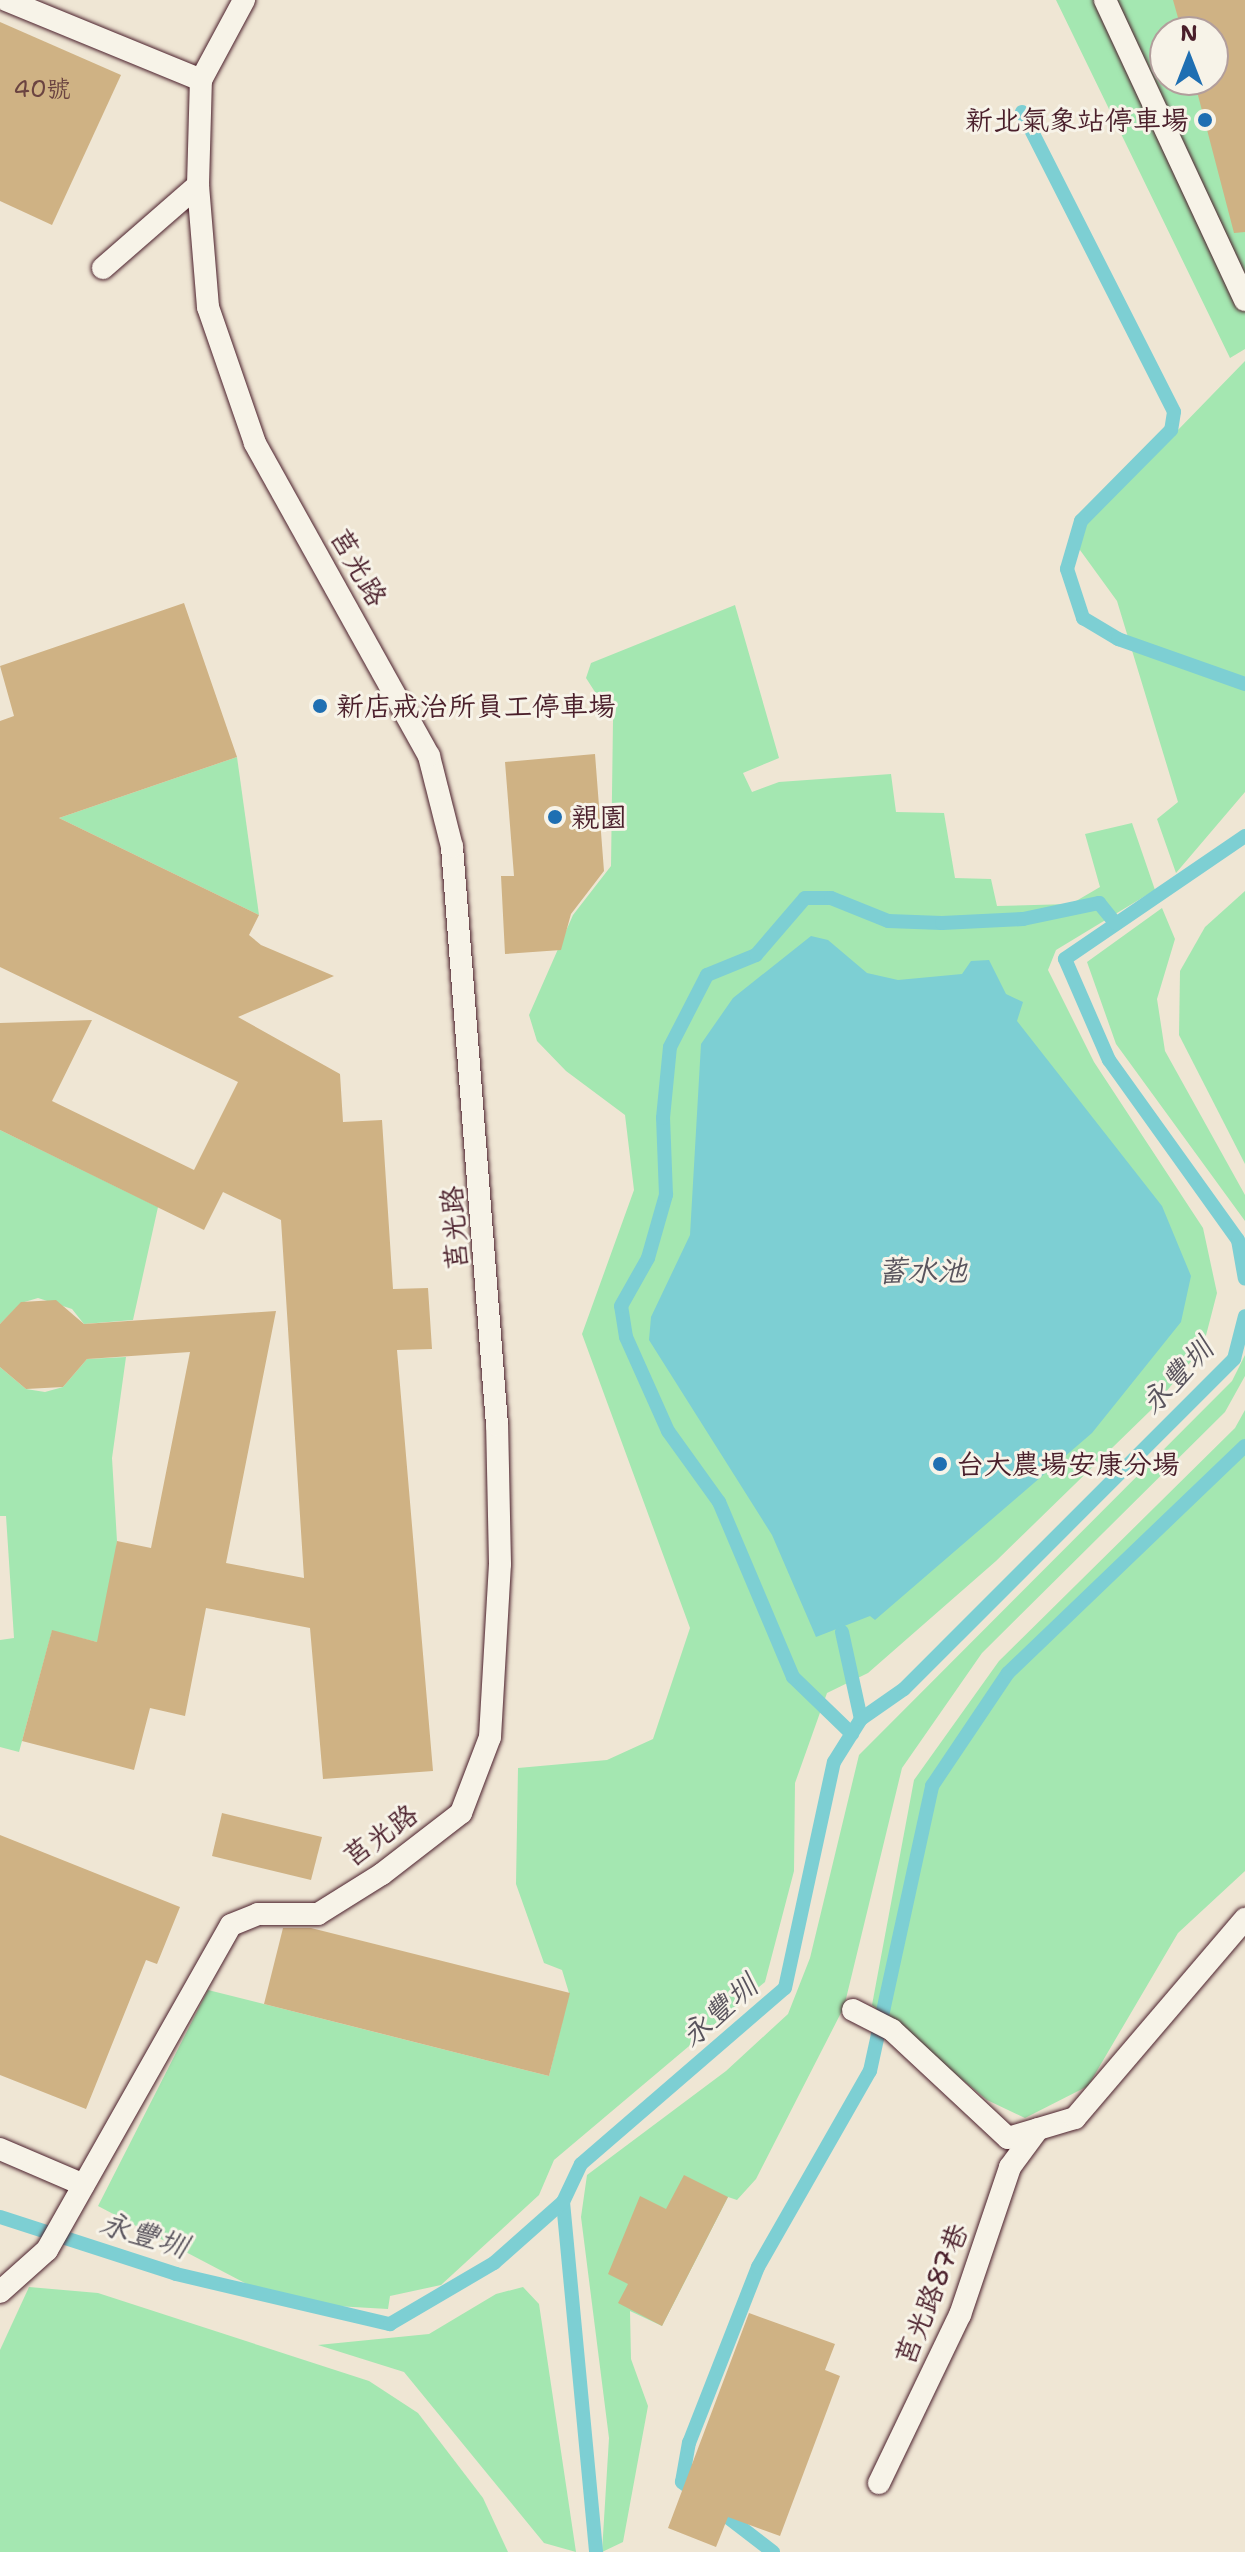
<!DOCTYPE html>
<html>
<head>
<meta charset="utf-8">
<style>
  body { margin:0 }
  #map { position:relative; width:1245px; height:2552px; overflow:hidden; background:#efe6d4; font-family:"Shantell Sans","LXGW WenKai TC",sans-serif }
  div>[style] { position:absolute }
  .green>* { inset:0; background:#a4e7b1 }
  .water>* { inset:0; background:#7dcfd3 }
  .stream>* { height:14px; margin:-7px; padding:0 7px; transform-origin:7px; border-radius:7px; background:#7dcfd3 }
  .building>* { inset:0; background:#cfb284 }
  .roads { filter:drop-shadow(0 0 2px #4a1f2b) drop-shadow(0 0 2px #4a1f2b) }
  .lane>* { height:22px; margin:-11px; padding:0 11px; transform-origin:11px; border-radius:11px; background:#f7f3e8 }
  .dots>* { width:22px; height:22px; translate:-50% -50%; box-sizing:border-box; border:4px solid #f7f3e8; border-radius:50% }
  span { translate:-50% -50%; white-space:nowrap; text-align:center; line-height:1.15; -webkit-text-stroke:6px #f7f3e8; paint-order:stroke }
  .number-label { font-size:24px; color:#6b4441 }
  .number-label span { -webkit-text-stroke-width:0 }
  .poi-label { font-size:28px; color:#4a1f2b }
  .right { translate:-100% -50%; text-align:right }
  .left { translate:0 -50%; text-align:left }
  .street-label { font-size:28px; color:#4a1f2b }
  .water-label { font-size:30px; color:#59545d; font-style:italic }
  .north { position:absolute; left:1149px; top:16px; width:80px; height:80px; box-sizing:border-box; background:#f7f3e8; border:2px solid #b29e9c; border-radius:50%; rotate:0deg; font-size:22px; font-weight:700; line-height:32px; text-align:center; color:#4a1f2b }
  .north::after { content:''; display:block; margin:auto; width:28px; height:36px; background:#1f6fb2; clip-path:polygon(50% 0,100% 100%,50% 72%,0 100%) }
</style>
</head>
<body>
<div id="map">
  <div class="green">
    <i style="clip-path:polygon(evenodd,1056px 0,1245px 0,1245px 349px,1230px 358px,1056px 0,1165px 32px,1213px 32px,1213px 80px,1165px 80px,1165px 32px)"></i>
    <i style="clip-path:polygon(1245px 361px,1245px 792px,1176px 873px,1157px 819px,1178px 802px,1117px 601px,1072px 539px)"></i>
    <i style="clip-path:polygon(735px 605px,779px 758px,743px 773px,752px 792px,779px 782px,891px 774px,896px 812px,944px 813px,955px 878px,991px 879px,997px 906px,1071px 904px,1100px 887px,1085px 834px,1132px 823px,1155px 890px,1056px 950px,1048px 970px,1094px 1062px,1203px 1228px,1217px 1293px,1203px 1347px,1151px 1410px,996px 1561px,868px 1673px,827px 1693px,795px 1783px,794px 1871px,765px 1982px,554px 2160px,539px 2195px,441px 2285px,390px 2296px,388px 2309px,283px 2303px,98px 2206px,208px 1990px,549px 2076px,569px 1993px,562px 1970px,544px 1963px,516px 1884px,518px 1768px,607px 1760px,653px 1739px,690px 1628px,582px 1334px,634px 1190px,625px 1115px,566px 1071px,537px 1041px,529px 1015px,573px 915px,611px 866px,613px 720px,586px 678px,591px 663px)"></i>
    <i style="clip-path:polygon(237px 757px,259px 915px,59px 818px)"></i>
    <i style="clip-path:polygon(1245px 891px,1245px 1164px,1179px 1035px,1180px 971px,1205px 927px)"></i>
    <i style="clip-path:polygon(1162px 908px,1175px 939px,1157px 999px,1165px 1051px,1245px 1195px,1245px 1221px,1116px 1044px,1087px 962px)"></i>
    <i style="clip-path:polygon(0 1130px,158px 1207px,133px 1320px,84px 1324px,72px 1309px,38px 1298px,21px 1303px,0 1324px)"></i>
    <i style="clip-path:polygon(1245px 1355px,1245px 1376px,1225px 1412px,982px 1653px,902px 1768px,844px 2007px,756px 2179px,737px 2200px,728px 2197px,662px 2326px,630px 2311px,631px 2359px,648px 2406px,623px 2542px,602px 2552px,609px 2438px,581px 2217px,587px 2175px,726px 2071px,788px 2014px,810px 1958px,859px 1755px,1232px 1381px)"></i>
    <i style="clip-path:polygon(126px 1357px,112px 1458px,117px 1541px,105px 1644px,52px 1631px,19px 1752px,0 1747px,0 1640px,14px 1638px,6px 1516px,0 1516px,0 1367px,26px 1389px,45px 1392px,63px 1387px,87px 1359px)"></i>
    <i style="clip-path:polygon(1245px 1410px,1245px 1871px,1178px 1933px,1088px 2086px,1025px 2118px,987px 2100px,872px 2005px,914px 1780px,999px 1661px,1235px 1428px)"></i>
    <i style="clip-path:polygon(29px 2287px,98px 2293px,369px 2381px,418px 2413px,483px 2498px,508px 2552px,0 2552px,0 2350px)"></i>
    <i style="clip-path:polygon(523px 2287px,539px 2304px,576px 2552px,544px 2543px,404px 2372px,318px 2345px,429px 2334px,496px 2294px)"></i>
  </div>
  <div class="water">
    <i style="clip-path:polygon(811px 936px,828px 940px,867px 973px,898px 980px,962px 974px,971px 961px,989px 960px,1006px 994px,1023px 1002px,1017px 1021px,1162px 1206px,1191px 1276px,1181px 1322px,1092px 1433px,875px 1620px,870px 1616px,816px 1637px,772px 1535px,649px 1340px,651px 1317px,690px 1235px,701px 1044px,733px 998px)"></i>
  </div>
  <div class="stream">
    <i style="left:1022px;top:112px;width:336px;rotate:63.1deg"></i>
    <i style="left:1174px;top:412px;width:18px;rotate:99deg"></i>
    <i style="left:1171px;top:430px;width:128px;rotate:134.7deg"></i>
    <i style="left:1081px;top:521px;width:50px;rotate:106.3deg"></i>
    <i style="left:1067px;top:569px;width:52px;rotate:71.9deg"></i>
    <i style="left:1083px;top:618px;width:41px;rotate:31deg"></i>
    <i style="left:1118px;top:639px;width:135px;rotate:19.5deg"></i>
    <i style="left:1245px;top:836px;width:218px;rotate:145.7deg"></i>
    <i style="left:1065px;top:959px;width:110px;rotate:66.5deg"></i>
    <i style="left:1109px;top:1060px;width:221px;rotate:54.4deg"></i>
    <i style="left:1238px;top:1240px;width:39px;rotate:80deg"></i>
    <i style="left:842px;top:1632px;width:89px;rotate:77.7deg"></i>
    <i style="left:852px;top:1734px;width:82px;rotate:-136deg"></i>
    <i style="left:793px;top:1677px;width:190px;rotate:-112.9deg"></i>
    <i style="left:719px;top:1502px;width:87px;rotate:-125.7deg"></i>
    <i style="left:668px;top:1431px;width:103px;rotate:-114.1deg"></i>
    <i style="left:626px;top:1337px;width:31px;rotate:-99deg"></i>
    <i style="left:621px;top:1306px;width:55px;rotate:-60.6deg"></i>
    <i style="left:648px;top:1258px;width:66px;rotate:-74.1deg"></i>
    <i style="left:666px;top:1195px;width:77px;rotate:-92.2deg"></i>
    <i style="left:663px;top:1118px;width:71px;rotate:-84.4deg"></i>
    <i style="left:670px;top:1047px;width:81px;rotate:-62.8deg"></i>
    <i style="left:707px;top:975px;width:53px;rotate:-22.2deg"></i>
    <i style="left:756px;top:955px;width:75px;rotate:-49.3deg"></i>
    <i style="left:805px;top:898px;width:26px"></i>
    <i style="left:831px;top:898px;width:61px;rotate:22deg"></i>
    <i style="left:888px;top:921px;width:54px;rotate:2.1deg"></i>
    <i style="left:942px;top:923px;width:81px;rotate:-2.8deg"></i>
    <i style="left:1023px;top:919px;width:78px;rotate:-11.9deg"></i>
    <i style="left:1099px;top:903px;width:26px;rotate:51deg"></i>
    <i style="left:563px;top:2202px;width:352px;rotate:84.6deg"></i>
    <i style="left:0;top:2217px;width:185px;rotate:17.9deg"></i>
    <i style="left:176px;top:2274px;width:220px;rotate:13.2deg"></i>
    <i style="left:390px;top:2324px;width:121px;rotate:-30.4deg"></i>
    <i style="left:494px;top:2263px;width:92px;rotate:-41.5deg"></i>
    <i style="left:563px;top:2202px;width:42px;rotate:-64.7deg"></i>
    <i style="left:581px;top:2164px;width:269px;rotate:-40.8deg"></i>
    <i style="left:785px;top:1988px;width:231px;rotate:-77.8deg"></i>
    <i style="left:834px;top:1762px;width:51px;rotate:-57.9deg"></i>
    <i style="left:861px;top:1719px;width:52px;rotate:-34.9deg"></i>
    <i style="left:904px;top:1689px;width:467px;rotate:-45deg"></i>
    <i style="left:1234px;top:1359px;width:44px;rotate:-75.7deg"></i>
    <i style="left:773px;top:2552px;width:115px;rotate:-142.4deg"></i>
    <i style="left:682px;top:2482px;width:40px;rotate:-80deg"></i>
    <i style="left:689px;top:2443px;width:189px;rotate:-68.6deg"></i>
    <i style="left:758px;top:2267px;width:226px;rotate:-60.3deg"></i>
    <i style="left:870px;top:2071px;width:292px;rotate:-77.7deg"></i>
    <i style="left:932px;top:1786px;width:136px;rotate:-56.1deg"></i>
    <i style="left:1008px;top:1673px;width:328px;rotate:-43.8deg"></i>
  </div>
  <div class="building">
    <i style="clip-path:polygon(1173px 0,1245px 0,1245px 232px,1234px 233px,1194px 80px,1213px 80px,1213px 32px,1182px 32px)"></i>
    <i style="clip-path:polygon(0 22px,121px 75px,52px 225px,0 201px)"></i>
    <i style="clip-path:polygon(184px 603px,237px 757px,59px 818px,259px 915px,249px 935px,261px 945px,334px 976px,238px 1017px,340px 1074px,343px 1122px,382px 1120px,393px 1289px,428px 1288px,432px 1349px,397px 1350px,433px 1771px,323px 1779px,310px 1628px,206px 1608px,185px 1716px,150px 1708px,134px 1770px,22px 1741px,52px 1630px,97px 1642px,117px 1541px,151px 1548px,190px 1352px,87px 1359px,63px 1387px,26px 1389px,0 1367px,0 1324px,21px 1302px,56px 1300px,84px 1324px,276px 1311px,226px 1563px,304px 1578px,281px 1220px,223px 1192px,204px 1230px,0 1130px,0 1023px,92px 1020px,52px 1101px,194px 1170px,238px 1082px,0 967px,0 721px,14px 716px,0 666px)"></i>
    <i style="clip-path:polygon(595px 754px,604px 871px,571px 914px,561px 950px,505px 954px,501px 876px,514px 876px,505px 762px)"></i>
    <i style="clip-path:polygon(222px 1813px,322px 1837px,311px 1880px,212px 1856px)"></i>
    <i style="clip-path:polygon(0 1835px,180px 1907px,157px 1964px,146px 1960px,86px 2109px,0 2075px)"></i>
    <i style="clip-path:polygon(283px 1928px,311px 1928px,570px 1993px,549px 2076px,264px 2004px)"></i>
    <i style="clip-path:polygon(684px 2175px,728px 2197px,662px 2326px,618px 2303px,628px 2284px,608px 2274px,640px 2196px,666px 2209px)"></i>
    <i style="clip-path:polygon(749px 2313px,835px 2344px,825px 2370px,840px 2376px,780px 2536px,728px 2517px,716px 2547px,668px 2528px)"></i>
  </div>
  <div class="roads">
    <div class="lane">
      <i style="left:6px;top:0;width:211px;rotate:22.3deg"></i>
      <i style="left:1105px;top:0;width:331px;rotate:65deg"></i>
      <i style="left:103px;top:268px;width:126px;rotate:-41.1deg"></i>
      <i style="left:853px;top:2010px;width:44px;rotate:27.1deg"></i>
      <i style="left:892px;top:2030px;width:158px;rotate:43deg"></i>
      <i style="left:1008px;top:2138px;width:70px;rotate:-16.6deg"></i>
      <i style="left:1075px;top:2118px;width:262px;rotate:-49.5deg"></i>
      <i style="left:0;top:2149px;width:91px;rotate:23.2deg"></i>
      <i style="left:0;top:2292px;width:63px;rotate:-41.8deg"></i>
      <i style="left:47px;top:2250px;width:373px;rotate:-60.5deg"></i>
      <i style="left:231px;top:1925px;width:29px;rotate:-22deg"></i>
      <i style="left:258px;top:1914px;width:60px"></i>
      <i style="left:318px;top:1914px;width:75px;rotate:-32deg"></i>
      <i style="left:382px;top:1874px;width:100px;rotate:-37.7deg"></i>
      <i style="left:461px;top:1813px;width:81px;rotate:-69.1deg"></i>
      <i style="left:490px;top:1737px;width:173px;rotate:-86.7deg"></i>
      <i style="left:500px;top:1564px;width:139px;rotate:-91.2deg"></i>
      <i style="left:497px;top:1425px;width:580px;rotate:-94.45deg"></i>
      <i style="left:452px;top:847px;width:94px;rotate:-104.2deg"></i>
      <i style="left:429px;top:756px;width:358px;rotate:-119.1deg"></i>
      <i style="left:255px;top:443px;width:144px;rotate:-109.1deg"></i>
      <i style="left:208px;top:307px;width:122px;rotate:-94.7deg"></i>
      <i style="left:198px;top:185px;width:105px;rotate:-88.4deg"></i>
      <i style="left:201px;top:80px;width:91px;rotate:-61.7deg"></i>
      <i style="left:879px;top:2483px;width:187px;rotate:-64.3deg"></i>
      <i style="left:960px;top:2315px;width:156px;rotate:-71.3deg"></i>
      <i style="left:1010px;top:2167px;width:47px;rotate:-53.6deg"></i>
    </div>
  </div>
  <div class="dots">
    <i style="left:1205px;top:120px;background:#1f6fb2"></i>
    <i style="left:320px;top:706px;background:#1f6fb2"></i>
    <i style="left:555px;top:817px;background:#1f6fb2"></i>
    <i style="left:940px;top:1464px;background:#1f6fb2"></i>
  </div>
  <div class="number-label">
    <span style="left:42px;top:90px">40號</span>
  </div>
  <div class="poi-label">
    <span class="right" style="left:1189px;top:120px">新北氣象站停車場</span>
    <span class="left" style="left:336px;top:706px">新店戒治所員工停車場</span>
    <span class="left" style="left:571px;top:817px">親園</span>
    <span class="left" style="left:956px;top:1464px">台大農場安康分場</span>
  </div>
  <div class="street-label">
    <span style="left:359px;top:567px;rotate:60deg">莒光路</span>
    <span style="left:454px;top:1228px;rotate:-94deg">莒光路</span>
    <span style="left:380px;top:1835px;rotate:-36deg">莒光路</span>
    <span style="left:931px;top:2294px;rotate:-68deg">莒光路87巷</span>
  </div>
  <div class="water-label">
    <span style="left:922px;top:1271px">蓄水池</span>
    <span style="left:1177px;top:1376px;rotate:-47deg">永豐圳</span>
    <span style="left:719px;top:2011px;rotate:-41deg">永豐圳</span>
    <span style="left:144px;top:2235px;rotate:17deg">永豐圳</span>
  </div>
  <div class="north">N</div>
</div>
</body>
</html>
